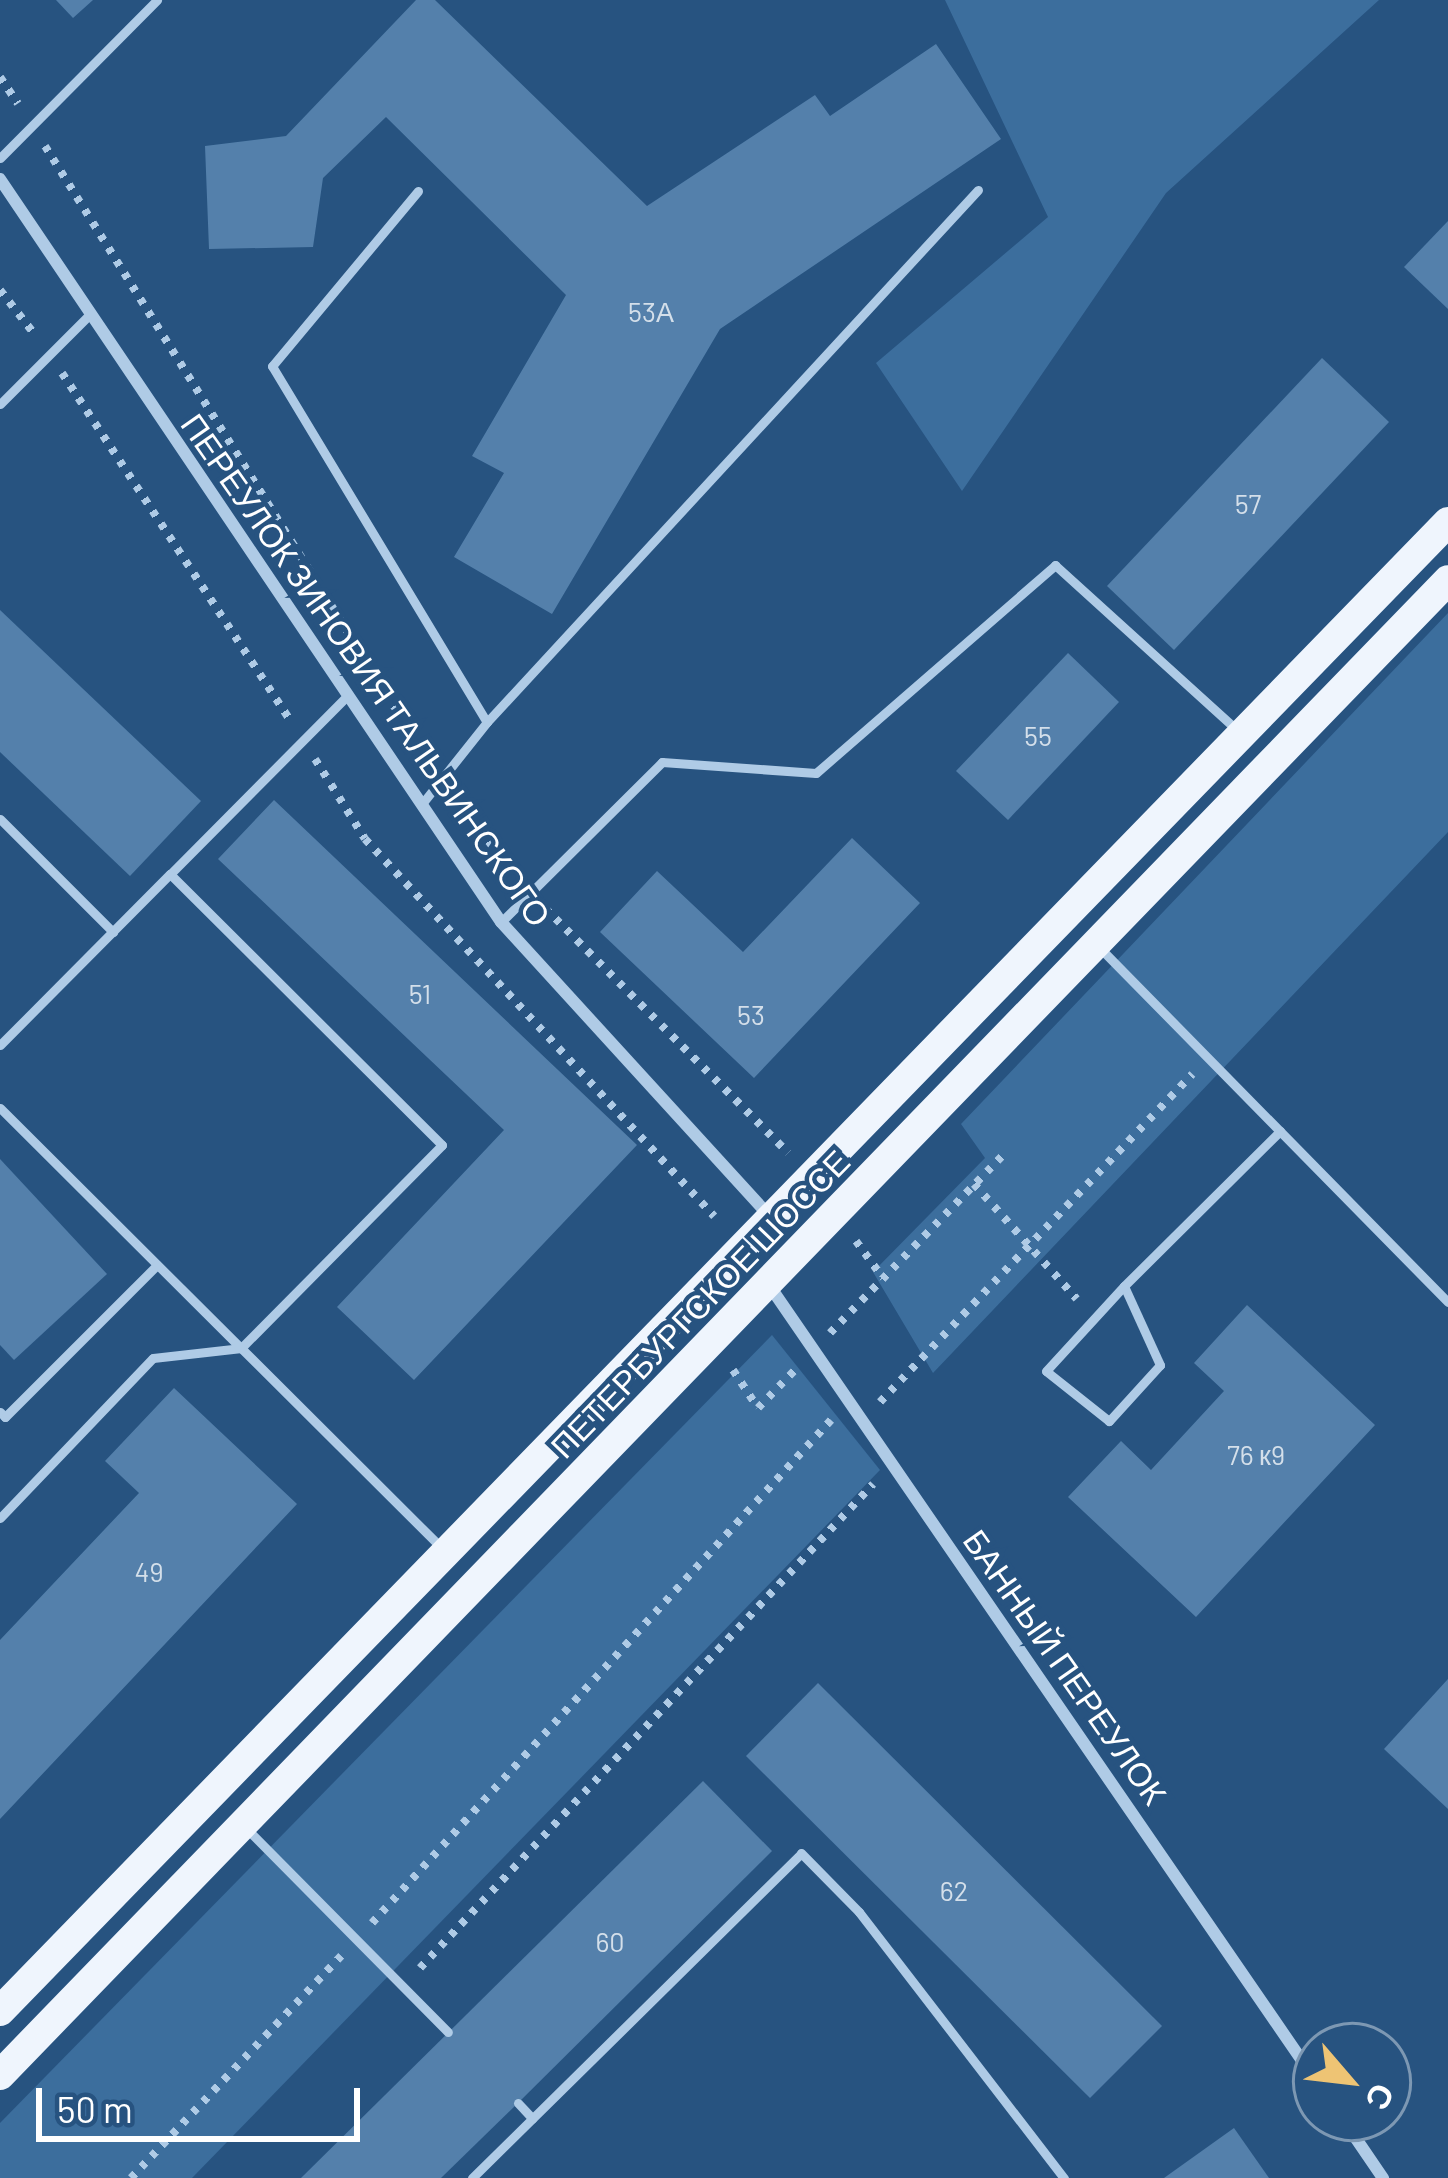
<!DOCTYPE html>
<html>
<head>
<meta charset="utf-8">
<style>
  body { margin:0 }
  #map { position:relative; width:1448px; height:2178px; overflow:hidden; background:#275380; font-family:Barlow,sans-serif }
  div>[style] { position:absolute }
  .green>* { inset:0; background:#3c6e9d }
  .building>* { inset:0; background:#5480ab }
  .path>* { height:8px; margin-top:-4px; transform-origin:0; background:repeating-linear-gradient(90deg,#afcbe6 0 6px,transparent 0 15px) }
  .service>* { height:9px; margin:-4.5px; padding:0 4.5px; transform-origin:4.5px; border-radius:4.5px; background:#afcbe6 }
  .minor>* { height:12px; margin:-6px; padding:0 6px; transform-origin:6px; border-radius:6px; background:#afcbe6 }
  .primary>* { height:30px; margin:-15px; padding:0 15px; transform-origin:15px; border-radius:15px; background:#eff5fd }
  span { translate:-50% -50%; white-space:nowrap; text-align:center; line-height:1.15; -webkit-text-stroke:9px #275380; paint-order:stroke }
  .number-label { font-size:27px; color:#d4dfea }
  .number-label span { -webkit-text-stroke-width:0 }
  .street-label { font-size:33px; color:#fff }
  .north { position:absolute; left:1292px; top:2022px; width:120px; height:120px; box-sizing:border-box; background:#275380; border:3px solid #7d98b3; border-radius:50%; rotate:118deg; font-size:33px; font-weight:700; line-height:48px; text-align:center; color:#fff }
  .north::after { content:''; display:block; margin:auto; width:42px; height:54px; background:#eec474; clip-path:polygon(50% 0,100% 100%,50% 72%,0 100%) }
  .scale { position:absolute; left:36px; top:2088px; width:324px; height:54px; box-sizing:border-box; border:6px solid #fff; border-top:0; padding-left:15px; font-size:36px; line-height:42px; white-space:nowrap; color:#fff; -webkit-text-stroke:9px #275380; paint-order:stroke }
</style>
</head>
<body>
<div id="map">
  <div class="green">
    <i style="clip-path:polygon(945px 0,1379px 0,1166px 193px,962px 491px,876px 363px,1048px 217px)"></i>
    <i style="clip-path:polygon(1448px 613px,1448px 832px,933px 1373px,873px 1272px,985px 1158px,961px 1124px)"></i>
    <i style="clip-path:polygon(772px 1335px,880px 1470px,192px 2178px,0 2178px,0 2123px)"></i>
  </div>
  <div class="building">
    <i style="clip-path:polygon(56px 0,93px 0,73px 18px)"></i>
    <i style="clip-path:polygon(416px 0,435px 0,647px 206px,815px 95px,830px 116px,936px 44px,1001px 139px,720px 329px,552px 614px,454px 557px,504px 473px,472px 456px,566px 295px,386px 117px,323px 178px,313px 247px,209px 249px,205px 146px,286px 136px)"></i>
    <i style="clip-path:polygon(1448px 221px,1448px 309px,1404px 267px)"></i>
    <i style="clip-path:polygon(1322px 358px,1389px 422px,1174px 650px,1107px 586px)"></i>
    <i style="clip-path:polygon(0 610px,201px 801px,130px 876px,0 752px)"></i>
    <i style="clip-path:polygon(1068px 653px,1119px 702px,1008px 820px,956px 771px)"></i>
    <i style="clip-path:polygon(274px 800px,637px 1145px,414px 1380px,337px 1307px,504px 1130px,218px 859px)"></i>
    <i style="clip-path:polygon(852px 838px,920px 903px,754px 1078px,600px 932px,657px 871px,743px 952px)"></i>
    <i style="clip-path:polygon(0 1159px,107px 1274px,14px 1360px,0 1345px)"></i>
    <i style="clip-path:polygon(1247px 1305px,1375px 1425px,1196px 1617px,1068px 1497px,1121px 1441px,1151px 1470px,1224px 1391px,1194px 1363px)"></i>
    <i style="clip-path:polygon(174px 1388px,297px 1504px,0 1819px,0 1640px,139px 1493px,105px 1461px)"></i>
    <i style="clip-path:polygon(1448px 1679px,1448px 1809px,1384px 1749px)"></i>
    <i style="clip-path:polygon(818px 1683px,1162px 2026px,1090px 2098px,746px 1756px)"></i>
    <i style="clip-path:polygon(703px 1781px,772px 1851px,518px 2103px,441px 2178px,301px 2178px)"></i>
    <i style="clip-path:polygon(1234px 2128px,1269px 2178px,1164px 2178px)"></i>
  </div>
  <div class="path">
    <i style="left:0;top:77px;width:32px;rotate:56deg"></i>
    <i style="left:45px;top:146px;width:669px;rotate:58.07deg"></i>
    <i style="left:0;top:290px;width:58px;rotate:52deg"></i>
    <i style="left:62px;top:373px;width:417px;rotate:56.7deg"></i>
    <i style="left:315px;top:759px;width:94px;rotate:58deg"></i>
    <i style="left:365px;top:839px;width:514px;rotate:47.21deg"></i>
    <i style="left:461px;top:806px;width:88px;rotate:52deg"></i>
    <i style="left:545px;top:908px;width:345px;rotate:45.2deg"></i>
    <i style="left:974px;top:1184px;width:154px;rotate:48.2deg"></i>
    <i style="left:856px;top:1241px;width:46px;rotate:53.9deg"></i>
    <i style="left:830px;top:1333px;width:248px;rotate:-45.8deg"></i>
    <i style="left:733px;top:1370px;width:45px;rotate:56.7deg"></i>
    <i style="left:758px;top:1408px;width:53px;rotate:-45.8deg"></i>
    <i style="left:880px;top:1402px;width:453px;rotate:-46.4deg"></i>
    <i style="left:372px;top:1923px;width:681px;rotate:-47.62deg"></i>
    <i style="left:420px;top:1968px;width:663px;rotate:-46.89deg"></i>
    <i style="left:131px;top:2178px;width:306px;rotate:-46.6deg"></i>
  </div>
  <div class="service">
    <i style="left:0;top:158px;width:223px;rotate:-45.2deg"></i>
    <i style="left:418px;top:191px;width:228px;rotate:129.8deg"></i>
    <i style="left:272px;top:366px;width:416px;rotate:58.9deg"></i>
    <i style="left:487px;top:722px;width:106px;rotate:128.5deg"></i>
    <i style="left:0;top:404px;width:127px;rotate:-45deg"></i>
    <i style="left:347px;top:696px;width:251px;rotate:134.8deg"></i>
    <i style="left:170px;top:874px;width:384px;rotate:44.9deg"></i>
    <i style="left:442px;top:1145px;width:286px;rotate:134.7deg"></i>
    <i style="left:241px;top:1348px;width:282px;rotate:44.9deg"></i>
    <i style="left:487px;top:722px;width:724px;rotate:-47.3deg"></i>
    <i style="left:0;top:819px;width:160px;rotate:45deg"></i>
    <i style="left:501px;top:922px;width:227px;rotate:-44.8deg"></i>
    <i style="left:662px;top:762px;width:154px;rotate:4.1deg"></i>
    <i style="left:816px;top:773px;width:317px;rotate:-41deg"></i>
    <i style="left:1055px;top:565px;width:244px;rotate:42.2deg"></i>
    <i style="left:1098px;top:946px;width:499px;rotate:45.5deg"></i>
    <i style="left:0;top:1045px;width:241px;rotate:-45.2deg"></i>
    <i style="left:0;top:1108px;width:340px;rotate:44.9deg"></i>
    <i style="left:1124px;top:1286px;width:87px;rotate:65.5deg"></i>
    <i style="left:1160px;top:1365px;width:76px;rotate:132.3deg"></i>
    <i style="left:1109px;top:1421px;width:80px;rotate:-141.6deg"></i>
    <i style="left:1046px;top:1371px;width:115px;rotate:-47.5deg"></i>
    <i style="left:1124px;top:1286px;width:220px;rotate:-44.8deg"></i>
    <i style="left:0;top:1412px;width:7px;rotate:45deg"></i>
    <i style="left:5px;top:1417px;width:215px;rotate:-45deg"></i>
    <i style="left:0;top:1518px;width:221px;rotate:-46.3deg"></i>
    <i style="left:153px;top:1358px;width:89px;rotate:-6.5deg"></i>
    <i style="left:246px;top:1828px;width:287px;rotate:45.3deg"></i>
    <i style="left:518px;top:2103px;width:21px;rotate:47deg"></i>
    <i style="left:472px;top:2178px;width:462px;rotate:-44.6deg"></i>
    <i style="left:801px;top:1853px;width:83px;rotate:45.5deg"></i>
    <i style="left:859px;top:1912px;width:336px;rotate:52.4deg"></i>
  </div>
  <div class="minor">
    <i style="left:0;top:179px;width:896px;rotate:56.01deg"></i>
    <i style="left:501px;top:922px;width:399px;rotate:47.6deg"></i>
    <i style="left:769px;top:1285px;width:966px;rotate:55.5deg"></i>
    <i style="left:1342px;top:2118px;width:73px;rotate:55.7deg"></i>
  </div>
  <div class="primary">
    <i style="left:0;top:2011px;width:2077px;rotate:-45.8deg"></i>
    <i style="left:0;top:2075px;width:2081px;rotate:-45.91deg"></i>
  </div>
  <div class="number-label">
    <span style="left:651px;top:312px">53А</span>
    <span style="left:1248px;top:504px">57</span>
    <span style="left:1038px;top:736px">55</span>
    <span style="left:420px;top:994px">51</span>
    <span style="left:751px;top:1015px">53</span>
    <span style="left:1256px;top:1455px">76 к9</span>
    <span style="left:149px;top:1572px">49</span>
    <span style="left:954px;top:1891px">62</span>
    <span style="left:610px;top:1942px">60</span>
  </div>
  <div class="street-label">
    <span style="left:366px;top:670px;rotate:55deg">ПЕРЕУЛОК ЗИНОВИЯ ТАЛЬВИНСКОГО</span>
    <span style="left:700px;top:1304px;rotate:-46deg">ПЕТЕРБУРГСКОЕ ШОССЕ</span>
    <span style="left:1065px;top:1667px;rotate:55deg">БАННЫЙ ПЕРЕУЛОК</span>
  </div>
  <div class="north">С</div>
  <div class="scale">50 m</div>
</div>
</body>
</html>
